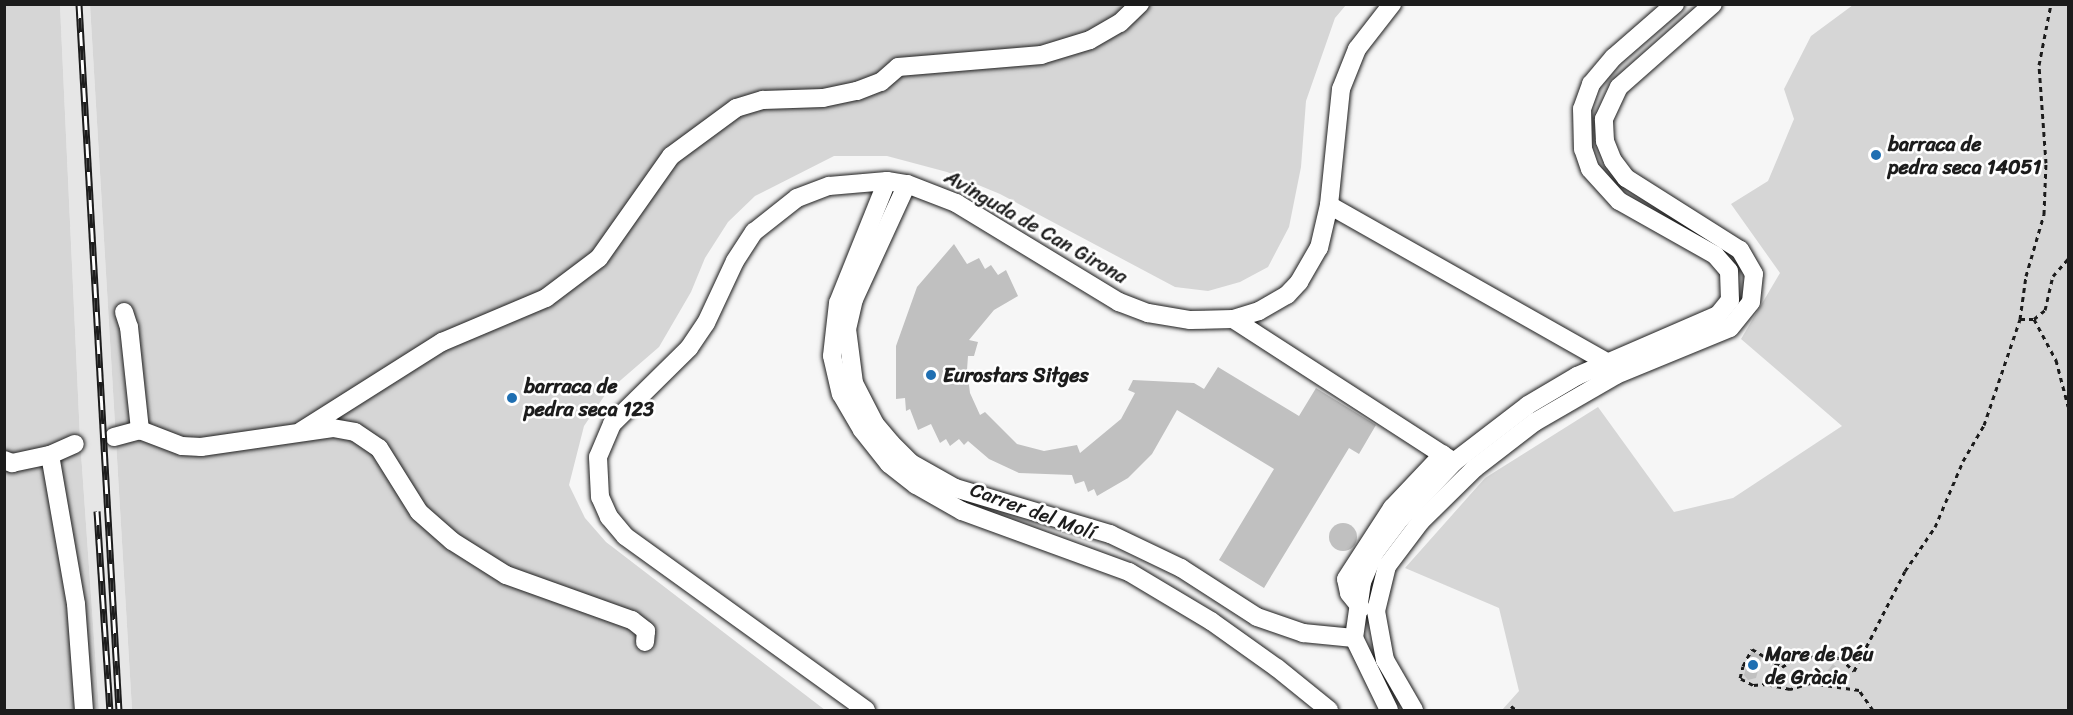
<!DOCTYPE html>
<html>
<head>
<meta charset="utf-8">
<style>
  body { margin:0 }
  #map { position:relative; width:2073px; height:715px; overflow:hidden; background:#f6f6f6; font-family:Sriracha,sans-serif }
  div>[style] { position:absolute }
  .built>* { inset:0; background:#e6e6e6 }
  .green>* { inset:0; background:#d6d6d6 }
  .building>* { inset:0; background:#c0c0c0 }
  .round { border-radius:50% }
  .path>* { height:3px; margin-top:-1.5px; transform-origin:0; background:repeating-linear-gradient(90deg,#1c1c1c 0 4.5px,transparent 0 9px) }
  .roads { filter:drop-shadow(0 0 2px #1c1c1c) drop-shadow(0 0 2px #1c1c1c) }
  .minor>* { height:18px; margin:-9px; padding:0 9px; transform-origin:9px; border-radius:9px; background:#fff }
  .rail>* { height:7px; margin-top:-3.5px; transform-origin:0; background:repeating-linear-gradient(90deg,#fff 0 14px,#1c1c1c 0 28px); box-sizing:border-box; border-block:2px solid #1c1c1c }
  .dots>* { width:16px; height:16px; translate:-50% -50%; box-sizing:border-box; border:3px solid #fff; border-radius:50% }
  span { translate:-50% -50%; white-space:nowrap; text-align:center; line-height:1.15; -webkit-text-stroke:5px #fff; paint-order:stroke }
  .poi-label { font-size:20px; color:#1c1c1c; font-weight:700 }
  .left { translate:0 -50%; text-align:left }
  .street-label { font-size:20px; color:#1c1c1c }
  .frame { position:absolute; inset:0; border:6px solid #1c1c1c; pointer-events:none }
</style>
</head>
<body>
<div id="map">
  <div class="built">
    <i style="clip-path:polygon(60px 5px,90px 5px,132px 710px,99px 710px,80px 438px)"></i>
  </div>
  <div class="green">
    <i style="clip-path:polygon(4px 5px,60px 5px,80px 438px,99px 710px,5px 710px)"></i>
    <i style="clip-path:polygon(90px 5px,1346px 5px,1335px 18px,1306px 101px,1301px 167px,1289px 227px,1268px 267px,1240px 282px,1208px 291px,1175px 287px,1000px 194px,947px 172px,887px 156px,834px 156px,755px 196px,728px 222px,705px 258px,691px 292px,659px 347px,607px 392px,584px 426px,569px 485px,585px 518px,606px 542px,825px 710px,132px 710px)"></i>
    <i style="clip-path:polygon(1853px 5px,2068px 5px,2068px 710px,1502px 710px,1519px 691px,1499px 608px,1405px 568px,1485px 478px,1598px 407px,1674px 512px,1733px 498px,1842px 426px,1741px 339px,1780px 273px,1731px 204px,1768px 181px,1794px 119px,1784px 89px,1811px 36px)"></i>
  </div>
  <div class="building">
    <i style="clip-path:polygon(954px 244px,967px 264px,979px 258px,985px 269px,991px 265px,998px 275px,1006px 270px,1018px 296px,994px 310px,969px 340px,978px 342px,974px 356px,968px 356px,967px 370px,970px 393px,980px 415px,985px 412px,1017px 444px,1044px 451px,1077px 445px,1080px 453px,1121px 419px,1135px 393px,1128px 390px,1133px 380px,1194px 383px,1204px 389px,1218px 367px,1299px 416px,1316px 388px,1376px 425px,1359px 454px,1349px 448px,1264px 588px,1219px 560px,1274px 469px,1177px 410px,1152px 454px,1128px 478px,1097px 496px,1094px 489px,1088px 492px,1084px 481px,1075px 484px,1072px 475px,1019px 473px,989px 459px,968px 441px,964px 445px,959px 439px,950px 446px,946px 439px,940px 443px,931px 424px,918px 430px,910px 409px,906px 411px,905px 398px,896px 399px,896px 346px,917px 287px)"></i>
    <i class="round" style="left:1329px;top:523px;width:28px;height:28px"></i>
    <i style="clip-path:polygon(1751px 652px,1762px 655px,1756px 678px,1748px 680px,1744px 675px)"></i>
    <i style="clip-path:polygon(1833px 664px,1842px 672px,1833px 683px,1824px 675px)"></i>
  </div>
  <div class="path">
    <i style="left:2020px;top:319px;width:14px"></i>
    <i style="left:2034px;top:319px;width:47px;rotate:61.8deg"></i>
    <i style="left:2056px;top:360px;width:48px;rotate:75.4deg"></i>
    <i style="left:2034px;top:319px;width:14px;rotate:-39deg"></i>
    <i style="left:2045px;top:310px;width:35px;rotate:-77deg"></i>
    <i style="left:2053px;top:276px;width:23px;rotate:-49deg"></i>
    <i style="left:1511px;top:706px;width:6px;rotate:39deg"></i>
    <i style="left:1873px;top:710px;width:24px;rotate:-125deg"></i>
    <i style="left:1859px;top:690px;width:49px;rotate:-171.9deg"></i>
    <i style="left:1810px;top:683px;width:21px;rotate:163deg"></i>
    <i style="left:1790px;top:689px;width:24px;rotate:-168deg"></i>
    <i style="left:1767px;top:684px;width:14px;rotate:176deg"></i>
    <i style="left:1753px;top:685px;width:15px;rotate:-152deg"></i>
    <i style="left:1740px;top:678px;width:12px;rotate:-76deg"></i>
    <i style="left:1743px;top:666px;width:19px;rotate:-62deg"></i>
    <i style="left:1752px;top:649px;width:35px;rotate:31deg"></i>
    <i style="left:1782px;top:667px;width:20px;rotate:-33deg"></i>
    <i style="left:1799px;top:656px;width:41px;rotate:2.8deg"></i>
    <i style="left:1840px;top:658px;width:19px;rotate:43deg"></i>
    <i style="left:1854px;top:671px;width:112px;rotate:-63deg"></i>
    <i style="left:1905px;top:571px;width:53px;rotate:-55.7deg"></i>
    <i style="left:1935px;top:527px;width:72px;rotate:-67deg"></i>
    <i style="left:1963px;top:461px;width:42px;rotate:-59.7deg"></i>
    <i style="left:1984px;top:425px;width:112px;rotate:-71.2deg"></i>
    <i style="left:2020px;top:319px;width:43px;rotate:-82.1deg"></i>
    <i style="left:2026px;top:276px;width:65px;rotate:-73.8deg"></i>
    <i style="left:2044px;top:214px;width:51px;rotate:-87.8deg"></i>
    <i style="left:2046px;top:163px;width:98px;rotate:-94.1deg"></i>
    <i style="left:2039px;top:65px;width:62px;rotate:-78.9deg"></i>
  </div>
  <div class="roads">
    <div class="minor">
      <i style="left:887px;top:181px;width:131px;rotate:111.9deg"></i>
      <i style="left:838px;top:303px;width:53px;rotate:96.5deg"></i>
      <i style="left:832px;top:356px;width:39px;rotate:77deg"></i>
      <i style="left:841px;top:394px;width:42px;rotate:59.7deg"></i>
      <i style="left:862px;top:430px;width:43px;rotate:51.5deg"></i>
      <i style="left:889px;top:464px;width:34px;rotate:38deg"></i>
      <i style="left:916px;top:485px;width:53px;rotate:29.5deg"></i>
      <i style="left:962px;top:511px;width:178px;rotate:20.1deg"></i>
      <i style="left:1129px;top:572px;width:96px;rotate:30.9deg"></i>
      <i style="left:1211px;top:621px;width:81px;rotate:35.5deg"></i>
      <i style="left:1277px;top:668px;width:67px;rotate:38.9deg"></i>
      <i style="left:907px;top:184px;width:127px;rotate:114.7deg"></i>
      <i style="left:854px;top:299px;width:31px;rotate:103deg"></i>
      <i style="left:847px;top:329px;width:54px;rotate:82.6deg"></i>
      <i style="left:854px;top:383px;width:46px;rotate:62.9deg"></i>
      <i style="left:875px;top:424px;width:25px;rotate:50deg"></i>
      <i style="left:891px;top:443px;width:28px;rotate:45deg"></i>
      <i style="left:911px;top:463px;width:51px;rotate:29.6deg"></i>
      <i style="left:955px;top:488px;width:162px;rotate:16.5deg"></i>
      <i style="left:1110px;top:534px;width:79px;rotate:25.6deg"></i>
      <i style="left:1181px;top:568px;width:90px;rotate:32.8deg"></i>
      <i style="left:1257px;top:617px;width:49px;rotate:19.2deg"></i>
      <i style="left:1303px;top:633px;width:51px;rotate:5.6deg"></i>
      <i style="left:1329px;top:205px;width:318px;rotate:29.5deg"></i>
      <i style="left:1606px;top:362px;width:9px;rotate:54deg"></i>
      <i style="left:124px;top:312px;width:16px;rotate:72deg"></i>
      <i style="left:129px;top:327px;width:104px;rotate:83.9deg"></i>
      <i style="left:1233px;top:319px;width:263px;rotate:32.9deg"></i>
      <i style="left:301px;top:431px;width:167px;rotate:-32.3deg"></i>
      <i style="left:442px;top:342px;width:113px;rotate:-22.9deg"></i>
      <i style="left:546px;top:298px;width:66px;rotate:-37deg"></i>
      <i style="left:599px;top:258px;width:125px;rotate:-54.8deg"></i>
      <i style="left:671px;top:156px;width:81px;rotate:-36.4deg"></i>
      <i style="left:736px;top:108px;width:28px;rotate:-17deg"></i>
      <i style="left:763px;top:100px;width:60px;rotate:-1.9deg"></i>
      <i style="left:823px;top:98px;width:35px;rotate:-12deg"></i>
      <i style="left:857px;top:91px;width:26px;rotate:-21deg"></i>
      <i style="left:881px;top:82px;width:23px;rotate:-41deg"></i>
      <i style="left:898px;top:67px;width:144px;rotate:-4.8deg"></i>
      <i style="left:1041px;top:55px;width:51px;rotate:-17deg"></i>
      <i style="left:1090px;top:40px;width:34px;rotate:-30deg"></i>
      <i style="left:1120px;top:23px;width:28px;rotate:-44deg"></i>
      <i style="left:114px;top:437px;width:27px;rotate:-15deg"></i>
      <i style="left:140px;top:430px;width:45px;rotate:20.9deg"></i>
      <i style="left:182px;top:446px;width:19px;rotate:3deg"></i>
      <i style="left:201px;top:447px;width:133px;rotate:-8.2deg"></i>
      <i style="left:333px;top:428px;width:22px;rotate:10deg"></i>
      <i style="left:355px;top:432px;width:29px;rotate:34deg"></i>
      <i style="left:379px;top:448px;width:75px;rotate:58deg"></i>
      <i style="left:419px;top:512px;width:44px;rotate:41.3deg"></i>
      <i style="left:452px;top:541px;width:64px;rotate:32.2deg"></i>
      <i style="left:506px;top:575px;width:134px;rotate:19.7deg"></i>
      <i style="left:632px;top:620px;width:18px;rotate:38deg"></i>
      <i style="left:646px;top:631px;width:11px;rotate:95deg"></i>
      <i style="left:50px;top:455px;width:151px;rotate:80.1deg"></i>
      <i style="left:76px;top:604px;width:106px;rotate:85.7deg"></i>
      <i style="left:4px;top:460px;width:9px;rotate:21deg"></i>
      <i style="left:12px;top:463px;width:39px;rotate:-12deg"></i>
      <i style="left:50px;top:455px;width:27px;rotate:-24deg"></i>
      <i style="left:1361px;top:608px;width:19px;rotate:-129deg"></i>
      <i style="left:1349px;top:593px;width:14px;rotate:-102deg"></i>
      <i style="left:1346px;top:579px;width:85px;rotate:-57.1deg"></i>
      <i style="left:1392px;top:508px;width:74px;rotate:-46.6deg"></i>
      <i style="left:866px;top:710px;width:297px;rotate:-144.2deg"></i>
      <i style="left:625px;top:536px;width:25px;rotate:-130deg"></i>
      <i style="left:609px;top:517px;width:22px;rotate:-114deg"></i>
      <i style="left:600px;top:497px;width:40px;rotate:-92.9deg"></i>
      <i style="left:598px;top:457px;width:36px;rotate:-67deg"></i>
      <i style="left:612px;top:424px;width:108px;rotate:-44.6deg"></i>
      <i style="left:689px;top:348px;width:30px;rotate:-56deg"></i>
      <i style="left:706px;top:323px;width:68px;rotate:-64.9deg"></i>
      <i style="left:735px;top:261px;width:35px;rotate:-57deg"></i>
      <i style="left:754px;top:232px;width:55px;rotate:-38.3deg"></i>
      <i style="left:797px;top:198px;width:34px;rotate:-21deg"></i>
      <i style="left:829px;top:186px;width:58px;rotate:-4.9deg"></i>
      <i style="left:887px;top:181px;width:20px;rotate:9deg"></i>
      <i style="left:907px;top:184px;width:53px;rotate:21.2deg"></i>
      <i style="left:956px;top:203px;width:191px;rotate:31.3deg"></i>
      <i style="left:1119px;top:302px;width:31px;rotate:21deg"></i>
      <i style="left:1148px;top:313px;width:43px;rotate:9.5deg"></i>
      <i style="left:1190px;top:320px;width:43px;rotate:-1.3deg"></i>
      <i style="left:1233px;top:319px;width:27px;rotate:-17deg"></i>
      <i style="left:1259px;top:311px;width:32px;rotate:-30deg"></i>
      <i style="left:1287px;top:295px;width:18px;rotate:-47deg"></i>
      <i style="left:1299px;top:282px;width:39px;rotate:-60deg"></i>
      <i style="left:1319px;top:248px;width:44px;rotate:-76.9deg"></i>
      <i style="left:1329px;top:205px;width:117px;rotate:-84.1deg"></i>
      <i style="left:1341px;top:89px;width:43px;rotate:-68.2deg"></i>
      <i style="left:1357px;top:49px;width:57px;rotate:-52.1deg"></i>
      <i style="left:1389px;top:710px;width:80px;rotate:-115.9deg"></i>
      <i style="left:1354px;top:638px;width:57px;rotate:-81.9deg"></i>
      <i style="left:1362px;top:582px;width:33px;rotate:-67deg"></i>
      <i style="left:1375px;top:552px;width:41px;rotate:-52.9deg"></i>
      <i style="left:1400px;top:519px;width:79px;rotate:-46.5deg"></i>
      <i style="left:1454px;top:462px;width:93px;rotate:-37.6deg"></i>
      <i style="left:1528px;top:405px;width:57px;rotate:-30.6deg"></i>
      <i style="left:1577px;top:376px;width:154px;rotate:-23.4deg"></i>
      <i style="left:1718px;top:315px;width:19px;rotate:-51deg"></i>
      <i style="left:1730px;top:300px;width:29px;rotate:-92deg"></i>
      <i style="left:1729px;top:271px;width:21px;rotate:-131deg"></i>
      <i style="left:1715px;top:255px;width:110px;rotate:-150.6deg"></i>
      <i style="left:1619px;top:201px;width:43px;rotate:-132.2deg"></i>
      <i style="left:1590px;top:169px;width:21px;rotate:-109deg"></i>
      <i style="left:1583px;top:149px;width:40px;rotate:-91.4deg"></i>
      <i style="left:1582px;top:109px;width:27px;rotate:-70deg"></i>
      <i style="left:1591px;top:84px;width:35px;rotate:-50deg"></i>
      <i style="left:1614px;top:57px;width:81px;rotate:-41deg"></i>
      <i style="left:1414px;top:710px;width:58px;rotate:-120.1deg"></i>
      <i style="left:1385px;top:660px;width:50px;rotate:-100.4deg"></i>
      <i style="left:1376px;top:611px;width:46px;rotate:-76.3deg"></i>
      <i style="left:1387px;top:566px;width:56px;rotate:-52.9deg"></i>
      <i style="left:1421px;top:521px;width:76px;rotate:-44.5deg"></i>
      <i style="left:1475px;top:468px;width:76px;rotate:-37.5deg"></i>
      <i style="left:1535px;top:422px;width:94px;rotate:-30.1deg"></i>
      <i style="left:1616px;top:375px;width:123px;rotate:-22.4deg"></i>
      <i style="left:1730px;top:328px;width:33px;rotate:-51deg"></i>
      <i style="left:1751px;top:302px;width:28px;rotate:-84deg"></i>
      <i style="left:1754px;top:274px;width:28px;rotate:-120deg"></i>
      <i style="left:1740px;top:250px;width:135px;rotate:-147.7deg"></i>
      <i style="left:1626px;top:178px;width:21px;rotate:-127deg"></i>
      <i style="left:1613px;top:161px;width:22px;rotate:-112deg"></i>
      <i style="left:1605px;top:141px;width:22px;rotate:-93deg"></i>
      <i style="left:1604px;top:119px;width:35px;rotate:-65deg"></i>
      <i style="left:1619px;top:87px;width:125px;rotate:-41.4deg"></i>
    </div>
  </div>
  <div class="rail">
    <i style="left:79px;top:4px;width:707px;rotate:86.76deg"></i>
    <i style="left:97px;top:511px;width:199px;rotate:86.3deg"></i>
  </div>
  <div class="dots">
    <i style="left:1876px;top:155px;background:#1f6fb2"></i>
    <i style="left:931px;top:375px;background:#1f6fb2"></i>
    <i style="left:512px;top:398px;background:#1f6fb2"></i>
    <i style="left:1753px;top:665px;background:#1f6fb2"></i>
  </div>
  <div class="poi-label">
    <span class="left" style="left:1888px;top:156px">barraca de<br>pedra seca 14051</span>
    <span class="left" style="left:943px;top:375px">Eurostars Sitges</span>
    <span class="left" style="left:524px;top:398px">barraca de<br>pedra seca 123</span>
    <span class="left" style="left:1765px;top:666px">Mare de Déu<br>de Gràcia</span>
  </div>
  <div class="street-label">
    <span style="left:1036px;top:227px;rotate:30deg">Avinguda de Can Girona</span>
    <span style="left:1033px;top:511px;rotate:20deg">Carrer del Molí</span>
  </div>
  <div class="frame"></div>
</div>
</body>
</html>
